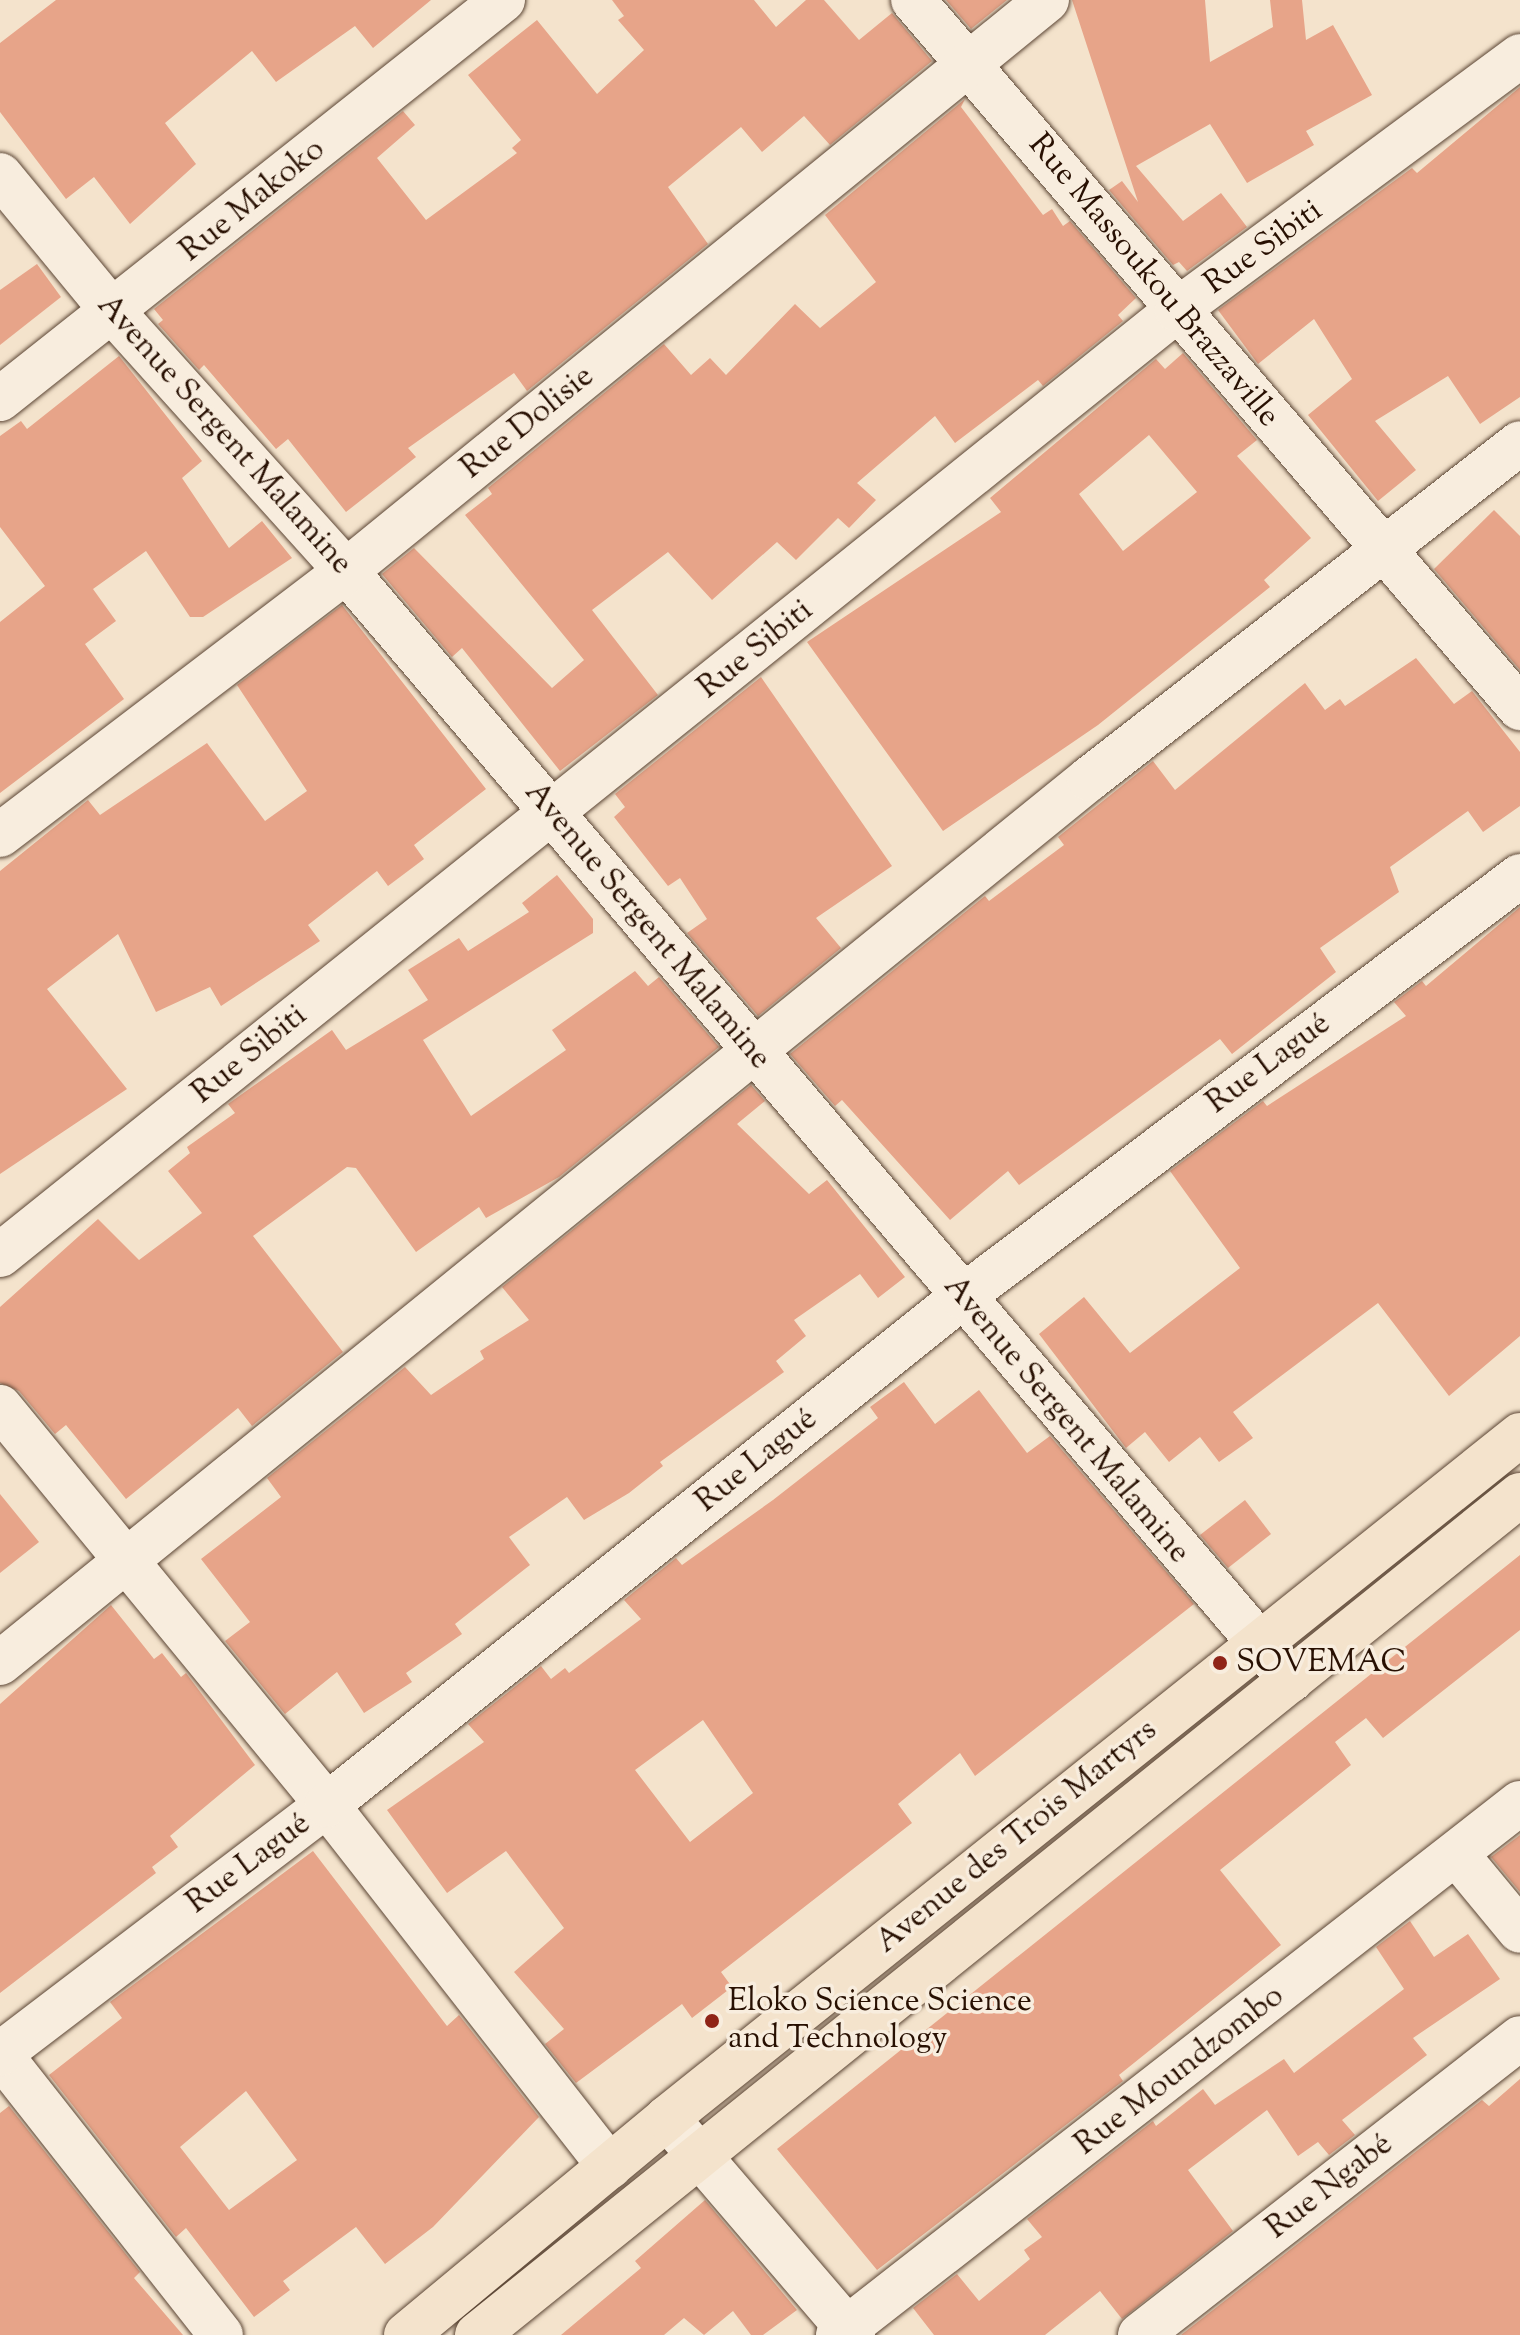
<!DOCTYPE html>
<html>
<head>
<meta charset="utf-8">
<style>
  body { margin:0 }
  #map { position:relative; width:1520px; height:2335px; overflow:hidden; background:#f4e3cc; font-family:"Sorts Mill Goudy",serif }
  div>[style] { position:absolute }
  .building>* { inset:0; background:#e7a489 }
  .roads { filter:drop-shadow(0 0 2px #5b4534) drop-shadow(0 0 2px #5b4534) }
  .minor>* { height:44px; margin:-22px; padding:0 22px; transform-origin:22px; border-radius:22px; background:#f8edde }
  .major>* { height:44px; margin:-22px; padding:0 22px; transform-origin:22px; border-radius:22px; background:#f4e3cc }
  .dots>* { width:22px; height:22px; translate:-50% -50%; box-sizing:border-box; border:4px solid #f8edde; border-radius:50% }
  span { translate:-50% -50%; white-space:nowrap; text-align:center; line-height:1.15; -webkit-text-stroke:7px #f8edde; paint-order:stroke }
  .street-label { font-size:32px; color:#281002 }
  .poi-label { font-size:32px; color:#281002 }
  .left { translate:0 -50%; text-align:left }
</style>
</head>
<body>
<div id="map">
  <div class="building">
    <i style="clip-path:polygon(56px 0,431px 0,373px 48px,355px 26px,276px 82px,252px 51px,165px 123px,196px 164px,130px 224px,94px 177px,66px 199px,0 112px,0 43px)"></i>
    <i style="clip-path:polygon(612px 0,754px 0,776px 27px,806px 0,824px 0,859px 40px,892px 13px,932px 61px,830px 145px,804px 116px,762px 152px,741px 127px,668px 187px,708px 244px,527px 391px,514px 373px,408px 448px,416px 457px,346px 512px,288px 439px,276px 449px,204px 365px,199px 370px,158px 324px,163px 320px,154px 309px,403px 111px,415px 125px,377px 158px,426px 220px,517px 153px,512px 148px,521px 140px,468px 75px,537px 20px,597px 94px,644px 50px,618px 20px,624px 16px)"></i>
    <i style="clip-path:polygon(946px 0,1007px 0,971px 29px)"></i>
    <i style="clip-path:polygon(1072px 0,1205px 0,1210px 62px,1273px 27px,1270px 0,1302px 0,1306px 40px,1333px 25px,1372px 95px,1306px 131px,1314px 145px,1247px 183px,1210px 124px,1136px 166px,1183px 221px,1221px 193px,1247px 227px,1187px 271px,1179px 262px,1173px 265px,1109px 190px,1122px 181px,1138px 202px)"></i>
    <i style="clip-path:polygon(1520px 87px,1520px 397px,1480px 424px,1448px 376px,1375px 421px,1416px 470px,1378px 501px,1308px 415px,1352px 379px,1314px 319px,1258px 364px,1218px 310px,1412px 168px,1417px 173px)"></i>
    <i style="clip-path:polygon(965px 99px,961px 107px,1043px 215px,1052px 209px,1063px 226px,1070px 221px,1136px 298px,1118px 315px,1123px 321px,1043px 386px,1038px 380px,955px 443px,935px 416px,857px 483px,876px 500px,849px 528px,838px 518px,796px 560px,777px 542px,712px 600px,668px 552px,592px 610px,658px 695px,560px 771px,462px 648px,452px 657px,382px 574px,414px 548px,552px 688px,584px 660px,465px 515px,492px 494px,488px 488px,664px 344px,691px 375px,710px 358px,726px 375px,795px 304px,820px 328px,876px 282px,825px 215px)"></i>
    <i style="clip-path:polygon(37px 264px,61px 297px,0 345px,0 290px)"></i>
    <i style="clip-path:polygon(evenodd,1183px 353px,1257px 440px,1237px 456px,1311px 538px,1264px 580px,1270px 587px,1098px 725px,943px 831px,807px 642px,1001px 512px,990px 498px,1156px 359px,1165px 369px,1183px 353px,1149px 435px,1197px 492px,1123px 551px,1079px 494px,1149px 435px)"></i>
    <i style="clip-path:polygon(119px 356px,202px 461px,182px 478px,229px 548px,262px 521px,292px 558px,203px 617px,190px 617px,146px 551px,93px 589px,116px 621px,85px 644px,124px 699px,0 793px,0 622px,45px 586px,0 527px,0 436px,21px 421px,27px 429px)"></i>
    <i style="clip-path:polygon(1494px 510px,1520px 536px,1520px 670px,1434px 569px)"></i>
    <i style="clip-path:polygon(342px 605px,486px 789px,414px 845px,424px 859px,388px 886px,377px 871px,308px 925px,320px 941px,221px 1006px,210px 987px,156px 1012px,118px 934px,47px 989px,127px 1089px,0 1174px,0 871px,88px 800px,100px 815px,207px 743px,265px 821px,307px 791px,237px 685px)"></i>
    <i style="clip-path:polygon(1416px 658px,1454px 704px,1472px 691px,1520px 752px,1520px 806px,1483px 832px,1468px 811px,1390px 867px,1399px 892px,1320px 948px,1336px 972px,1232px 1054px,1220px 1039px,1019px 1185px,1008px 1171px,950px 1220px,842px 1100px,835px 1106px,790px 1054px,985px 896px,989px 901px,1064px 845px,1058px 837px,1153px 761px,1175px 790px,1305px 683px,1325px 710px,1340px 699px,1345px 706px)"></i>
    <i style="clip-path:polygon(761px 677px,892px 866px,816px 918px,841px 948px,758px 1016px,687px 933px,707px 919px,680px 878px,668px 886px,614px 817px,625px 807px,615px 794px)"></i>
    <i style="clip-path:polygon(557px 875px,593px 919px,593px 933px,423px 1040px,471px 1116px,566px 1050px,552px 1030px,635px 971px,648px 986px,659px 977px,719px 1047px,559px 1177px,486px 1218px,479px 1207px,416px 1252px,356px 1168px,347px 1167px,253px 1236px,343px 1352px,252px 1426px,238px 1408px,126px 1499px,66px 1425px,55px 1434px,19px 1391px,0 1383px,0 1307px,98px 1219px,139px 1260px,202px 1213px,168px 1171px,190px 1153px,187px 1147px,235px 1113px,228px 1104px,332px 1030px,346px 1050px,428px 1000px,408px 970px,459px 938px,468px 951px,529px 912px,522px 903px)"></i>
    <i style="clip-path:polygon(1520px 907px,1520px 1336px,1449px 1396px,1378px 1303px,1233px 1412px,1253px 1438px,1219px 1462px,1200px 1437px,1169px 1462px,1145px 1432px,1126px 1448px,1039px 1334px,1084px 1297px,1130px 1353px,1240px 1268px,1170px 1171px,1263px 1101px,1267px 1106px,1406px 1016px,1394px 1002px,1422px 981px,1426px 986px)"></i>
    <i style="clip-path:polygon(751px 1085px,765px 1101px,737px 1124px,809px 1194px,827px 1180px,905px 1277px,878px 1298px,860px 1274px,794px 1320px,806px 1336px,776px 1361px,784px 1372px,660px 1462px,663px 1466px,629px 1493px,584px 1520px,567px 1497px,509px 1537px,530px 1565px,455px 1624px,462px 1634px,406px 1673px,412px 1682px,364px 1713px,337px 1672px,285px 1714px,225px 1641px,250px 1622px,201px 1559px,281px 1497px,267px 1478px,405px 1367px,431px 1395px,484px 1359px,480px 1351px,529px 1320px,502px 1287px)"></i>
    <i style="clip-path:polygon(evenodd,904px 1382px,935px 1424px,979px 1390px,1027px 1453px,1050px 1436px,1194px 1604px,975px 1776px,960px 1753px,898px 1804px,912px 1823px,721px 1972px,732px 1987px,692px 2018px,682px 2004px,576px 2083px,545px 2044px,564px 2029px,514px 1972px,564px 1928px,506px 1851px,447px 1893px,387px 1810px,484px 1742px,468px 1724px,541px 1666px,551px 1679px,565px 1668px,569px 1673px,641px 1619px,624px 1600px,676px 1558px,682px 1565px,773px 1500px,878px 1418px,870px 1407px,904px 1382px,703px 1720px,753px 1793px,690px 1842px,635px 1770px,703px 1720px)"></i>
    <i style="clip-path:polygon(0 1494px,39px 1542px,0 1573px)"></i>
    <i style="clip-path:polygon(1245px 1500px,1271px 1534px,1228px 1568px,1200px 1535px)"></i>
    <i style="clip-path:polygon(1520px 1555px,1520px 1630px,1383px 1738px,1366px 1718px,1335px 1742px,1351px 1765px,1220px 1870px,1281px 1945px,1119px 2075px,1123px 2081px,877px 2270px,777px 2149px)"></i>
    <i style="clip-path:polygon(111px 1605px,154px 1659px,162px 1653px,181px 1677px,186px 1673px,255px 1765px,170px 1836px,178px 1847px,152px 1867px,156px 1873px,0 1993px,0 1704px)"></i>
    <i style="clip-path:polygon(1520px 1835px,1520px 1892px,1491px 1857px)"></i>
    <i style="clip-path:polygon(evenodd,313px 1851px,447px 2026px,459px 2015px,539px 2117px,433px 2227px,385px 2264px,356px 2227px,283px 2281px,290px 2290px,254px 2317px,186px 2228px,176px 2237px,49px 2075px,122px 2018px,110px 2002px,313px 1851px,246px 2091px,297px 2160px,229px 2210px,180px 2147px,246px 2091px)"></i>
    <i style="clip-path:polygon(1410px 1921px,1434px 1957px,1468px 1934px,1500px 1979px,1413px 2038px,1427px 2055px,1342px 2120px,1355px 2135px,1329px 2155px,1318px 2142px,1298px 2156px,1267px 2110px,1188px 2170px,1233px 2231px,1122px 2319px,1100px 2291px,1045px 2335px,934px 2335px,913px 2308px,957px 2274px,979px 2301px,1030px 2259px,1024px 2250px,1042px 2237px,1027px 2219px,1153px 2121px,1156px 2126px,1203px 2089px,1215px 2105px,1284px 2059px,1294px 2073px,1404px 1989px,1376px 1947px)"></i>
    <i style="clip-path:polygon(1520px 2079px,1520px 2335px,1181px 2335px,1482px 2100px,1489px 2106px)"></i>
    <i style="clip-path:polygon(9px 2106px,140px 2272px,134px 2278px,183px 2335px,0 2335px,0 2113px)"></i>
    <i style="clip-path:polygon(705px 2200px,797px 2310px,763px 2335px,751px 2335px,733px 2311px,704px 2335px,684px 2318px,664px 2335px,561px 2335px,641px 2268px,635px 2261px)"></i>
  </div>
  <div class="roads">
    <div class="minor">
      <i style="left:913px;top:0;width:933px;rotate:49.39deg"></i>
      <i style="left:0;top:175px;width:178px;rotate:50.5deg"></i>
      <i style="left:113px;top:312px;width:348px;rotate:48deg"></i>
      <i style="left:346px;top:571px;width:1457px;rotate:49.57deg"></i>
      <i style="left:0;top:399px;width:642px;rotate:-38.42deg"></i>
      <i style="left:0;top:835px;width:435px;rotate:-37.3deg"></i>
      <i style="left:346px;top:571px;width:904px;rotate:-39.16deg"></i>
      <i style="left:0;top:1255px;width:1509px;rotate:-38.76deg"></i>
      <i style="left:1177px;top:310px;width:427px;rotate:-36.5deg"></i>
      <i style="left:0;top:1407px;width:515px;rotate:50.59deg"></i>
      <i style="left:327px;top:1805px;width:459px;rotate:52deg"></i>
      <i style="left:0;top:1663px;width:1403px;rotate:-39.07deg"></i>
      <i style="left:1089px;top:779px;width:546px;rotate:-37.94deg"></i>
      <i style="left:1458px;top:1856px;width:97px;rotate:50.4deg"></i>
      <i style="left:667px;top:2118px;width:286px;rotate:49.4deg"></i>
      <i style="left:221px;top:2335px;width:357px;rotate:-128.2deg"></i>
      <i style="left:0;top:2054px;width:411px;rotate:-37.3deg"></i>
      <i style="left:327px;top:1805px;width:813px;rotate:-38.66deg"></i>
      <i style="left:962px;top:1297px;width:699px;rotate:-37.03deg"></i>
      <i style="left:838px;top:2335px;width:865px;rotate:-37.96deg"></i>
      <i style="left:1140px;top:2335px;width:482px;rotate:-38deg"></i>
    </div>
    <div class="major">
      <i style="left:406px;top:2335px;width:339px;rotate:-39.7deg"></i>
      <i style="left:667px;top:2118px;width:1093px;rotate:-38.68deg"></i>
      <i style="left:477px;top:2335px;width:1339px;rotate:-38.85deg"></i>
    </div>
  </div>
  <div class="dots">
    <i style="left:1220px;top:1663px;background:#8f2418"></i>
    <i style="left:712px;top:2021px;background:#8f2418"></i>
  </div>
  <div class="street-label">
    <span style="left:253px;top:201px;rotate:-39deg">Rue Makoko</span>
    <span style="left:1264px;top:248px;rotate:-36deg">Rue Sibiti</span>
    <span style="left:1153px;top:281px;rotate:50deg">Rue Massoukou Brazzaville</span>
    <span style="left:528px;top:423px;rotate:-39deg">Rue Dolisie</span>
    <span style="left:224px;top:435px;rotate:48deg">Avenue Sergent Malamine</span>
    <span style="left:756px;top:650px;rotate:-39deg">Rue Sibiti</span>
    <span style="left:647px;top:926px;rotate:50deg">Avenue Sergent Malamine</span>
    <span style="left:250px;top:1055px;rotate:-39deg">Rue Sibiti</span>
    <span style="left:1269px;top:1064px;rotate:-37deg">Rue Lagué</span>
    <span style="left:1066px;top:1420px;rotate:50deg">Avenue Sergent Malamine</span>
    <span style="left:757px;top:1461px;rotate:-39deg">Rue Lagué</span>
    <span style="left:1017px;top:1837px;rotate:-39deg">Avenue des Trois Martyrs</span>
    <span style="left:249px;top:1864px;rotate:-37deg">Rue Lagué</span>
    <span style="left:1180px;top:2071px;rotate:-38deg">Rue Moundzombo</span>
    <span style="left:1330px;top:2187px;rotate:-38deg">Rue Ngabé</span>
  </div>
  <div class="poi-label">
    <span class="left" style="left:1236px;top:1663px">SOVEMAC</span>
    <span class="left" style="left:728px;top:2021px">Eloko Science Science<br>and Technology</span>
  </div>
</div>
</body>
</html>
